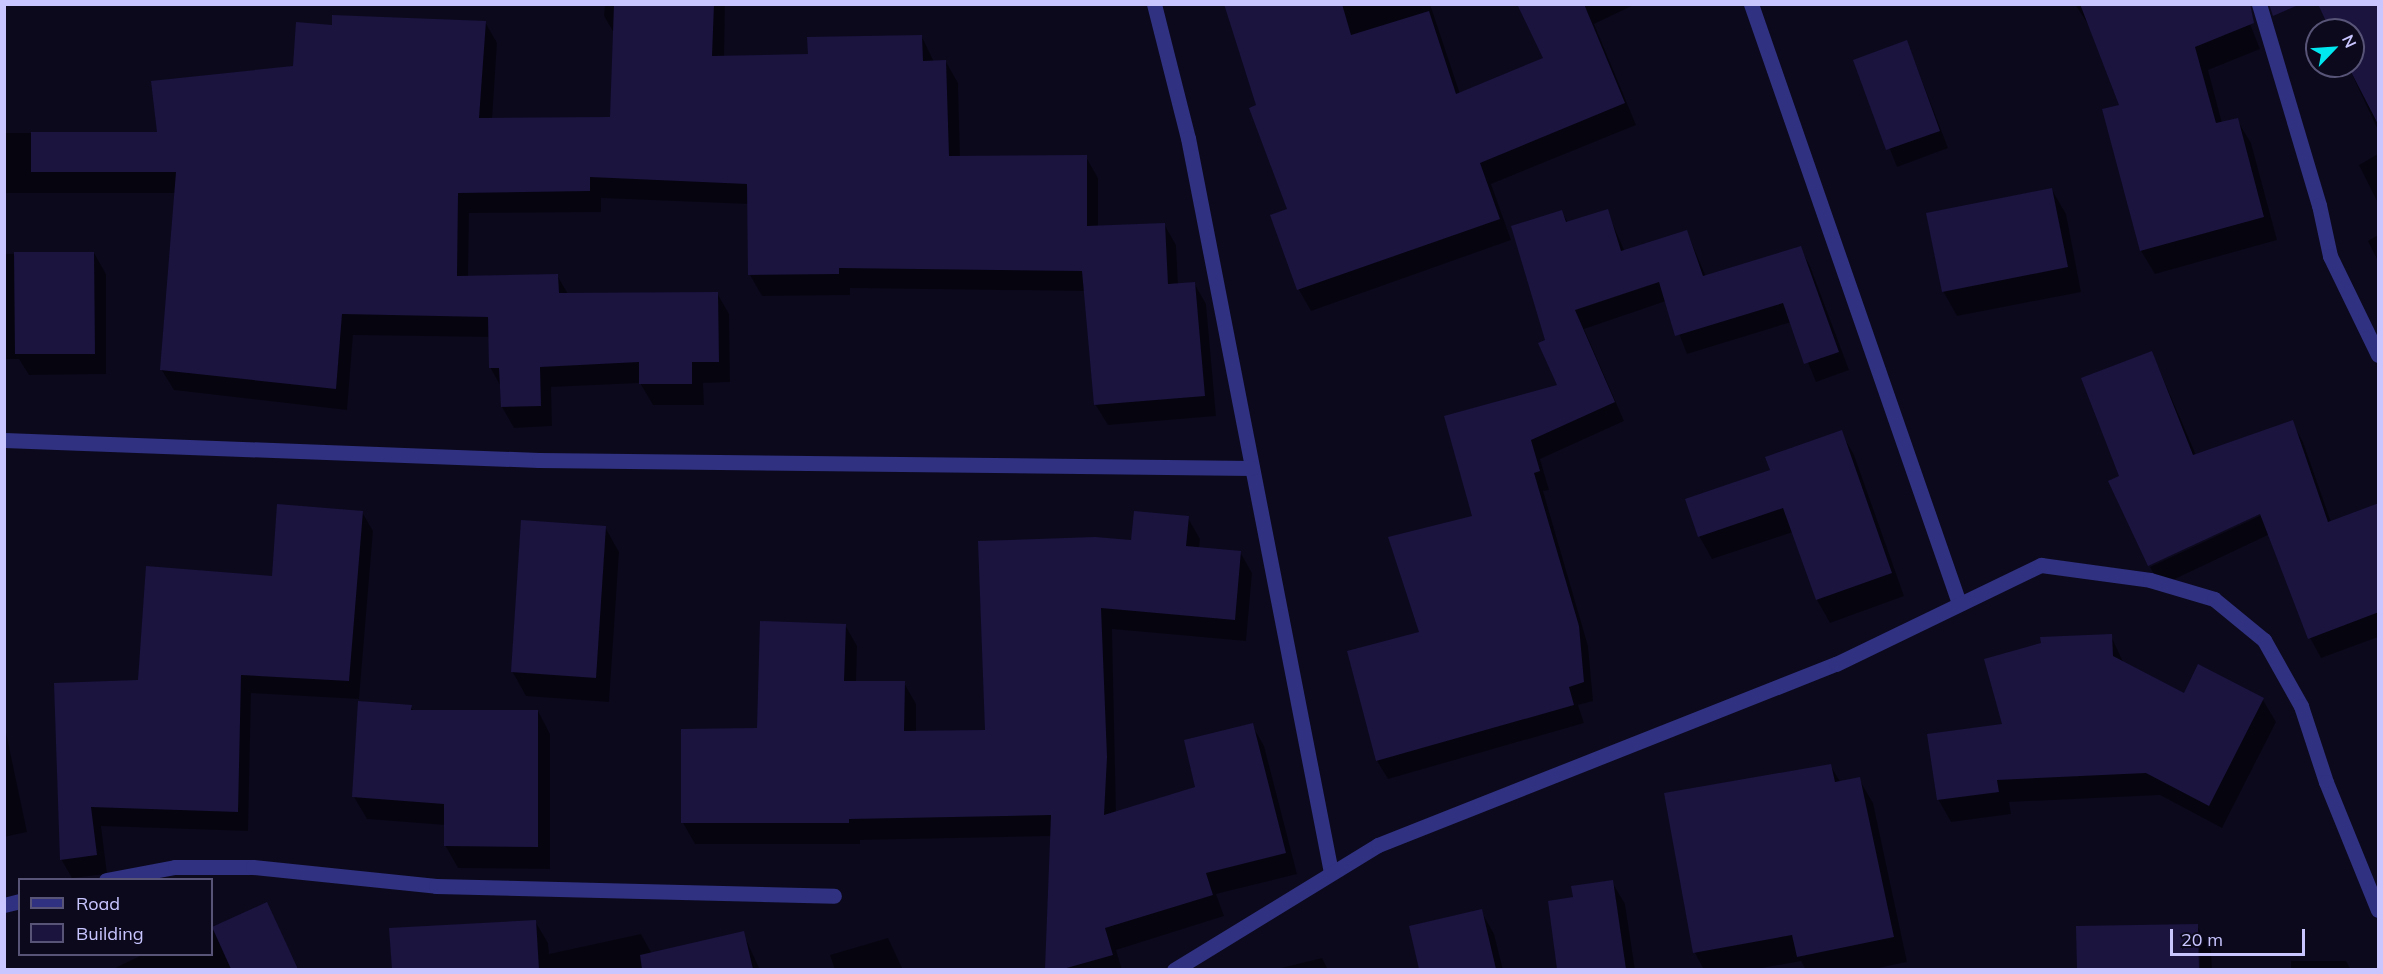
<!DOCTYPE html>
<html>
<head>
<meta charset="utf-8">
<style>
  body { margin:0 }
  #map { position:relative; width:2383px; height:974px; overflow:hidden; background:#0c091d; font-family:Mulish,sans-serif }
  div>[style] { position:absolute }
  .shadow>* { inset:0; background:#0007 }
  .building>* { inset:0; background:#1a143f }
  .minor>* { height:15px; margin:-7.5px; padding:0 7.5px; transform-origin:7.5px; border-radius:7.5px; background:#303181 }
  span { translate:-50% -50%; white-space:nowrap; text-align:center; line-height:1.15; -webkit-text-stroke:5px #0c091d; paint-order:stroke }
  .frame { position:absolute; inset:0; border:6px solid #c8c5ff; pointer-events:none }
  .legend { position:absolute; left:18px; top:878px; width:195px; height:78px; box-sizing:border-box; background:#0c091d; border:2px solid #575477; margin:0; padding:8px 10px; list-style:none; font-size:18px; color:#c8c5ff }
  .legend li { display:flex; align-items:center; gap:12px; height:30px }
  .legend b { width:30px; border:2px solid #575477 }
  .north { position:absolute; left:2305px; top:18px; width:60px; height:60px; box-sizing:border-box; background:#0c091d; border:2px solid #575477; border-radius:50%; rotate:65deg; font-size:16px; font-weight:700; line-height:24px; text-align:center; color:#c8c5ff }
  .north::after { content:''; display:block; margin:auto; width:21px; height:27px; background:#00e7f0; clip-path:polygon(50% 0,100% 100%,50% 72%,0 100%) }
  .scale { position:absolute; left:2170px; top:929px; width:135px; height:27px; box-sizing:border-box; border:3px solid #c8c5ff; border-top:0; padding-left:8px; font-size:18px; line-height:21px; white-space:nowrap; color:#c8c5ff; -webkit-text-stroke:4px #0c091d; paint-order:stroke }
</style>
</head>
<body>
<div id="map">
  <div class="shadow">
    <i style="clip-path:polygon(605px 4px,725px 4px,724px 57px,809px 56px,922px 37px,934px 62px,946px 62px,958px 83px,960px 157px,1086px 157px,1098px 178px,1098px 227px,1164px 224px,1176px 245px,1178px 285px,1194px 283px,1206px 304px,1216px 416px,1108px 425px,1095px 404px,1085px 291px,850px 288px,850px 295px,762px 296px,750px 275px,749px 204px,601px 198px,601px 212px,469px 213px,468px 277px,557px 275px,568px 294px,717px 293px,729px 314px,730px 382px,703px 383px,704px 405px,653px 405px,640px 383px,551px 387px,552px 426px,514px 428px,502px 407px,501px 387px,490px 367px,490px 337px,353px 335px,347px 410px,174px 390px,161px 369px,176px 193px,4px 193px,4px 133px,159px 133px,294px 67px,334px 26px,485px 22px,497px 43px,492px 120px,611px 118px,614px 33px,604px 16px)"></i>
    <i style="clip-path:polygon(1226px 4px,1430px 4px,1460px 94px,1545px 59px,1519px 4px,1636px 4px,1594px 24px,1636px 125px,1491px 184px,1511px 240px,1311px 311px,1299px 290px,1272px 216px,1289px 210px)"></i>
    <i style="clip-path:polygon(2075px 4px,2242px 4px,2260px 49px,2208px 70px,2222px 123px,2237px 120px,2251px 143px,2277px 240px,2155px 274px,2141px 251px,2121px 106px,2091px 29px)"></i>
    <i style="clip-path:polygon(2378px 4px,2378px 130px,2348px 66px,2353px 66px,2353px 30px,2331px 30px)"></i>
    <i style="clip-path:polygon(1907px 42px,1948px 148px,1897px 167px,1855px 61px)"></i>
    <i style="clip-path:polygon(2378px 154px,2378px 203px,2359px 165px)"></i>
    <i style="clip-path:polygon(2052px 190px,2066px 214px,2081px 292px,1957px 316px,1943px 291px)"></i>
    <i style="clip-path:polygon(1607px 211px,1625px 252px,1687px 232px,1706px 277px,1800px 248px,1810px 266px,1849px 370px,1816px 382px,1791px 322px,1687px 354px,1666px 301px,1584px 329px,1624px 421px,1540px 459px,1549px 490px,1543px 491px,1588px 646px,1593px 701px,1578px 705px,1584px 723px,1388px 779px,1377px 761px,1349px 652px,1421px 633px,1474px 517px,1559px 385px,1547px 340px,1562px 212px,1568px 223px)"></i>
    <i style="clip-path:polygon(2378px 235px,2378px 261px,2368px 241px)"></i>
    <i style="clip-path:polygon(94px 253px,106px 274px,106px 374px,29px 375px,19px 359px,4px 359px,4px 254px)"></i>
    <i style="clip-path:polygon(2152px 353px,2196px 455px,2292px 422px,2303px 442px,2331px 522px,2378px 504px,2378px 637px,2321px 658px,2310px 638px,2270px 534px,2160px 586px,2150px 567px,2268px 512px,2121px 477px)"></i>
    <i style="clip-path:polygon(1841px 432px,1854px 455px,1904px 596px,1830px 623px,1817px 600px,1793px 532px,1712px 559px,1699px 536px,1772px 471px)"></i>
    <i style="clip-path:polygon(362px 512px,373px 531px,359px 699px,251px 693px,248px 831px,101px 826px,107px 874px,72px 878px,61px 859px,139px 681px)"></i>
    <i style="clip-path:polygon(1188px 518px,1200px 539px,1199px 548px,1240px 552px,1252px 573px,1246px 641px,1112px 629px,1116px 813px,1197px 788px,1252px 725px,1264px 746px,1297px 874px,1216px 894px,1224px 916px,1116px 950px,1122px 970px,1047px 970px,1052px 836px,860px 840px,860px 844px,695px 844px,683px 823px,845px 625px,857px 646px,856px 682px,904px 683px,916px 704px,916px 732px,987px 731px,1133px 542px)"></i>
    <i style="clip-path:polygon(605px 527px,619px 552px,609px 702px,526px 696px,512px 671px)"></i>
    <i style="clip-path:polygon(2111px 636px,2124px 664px,2185px 695px,2263px 700px,2276px 722px,2222px 828px,2160px 795px,2009px 802px,2011px 814px,1951px 822px,1938px 799px,2004px 725px)"></i>
    <i style="clip-path:polygon(411px 706px,413px 711px,538px 711px,550px 734px,550px 869px,458px 868px,445px 845px,445px 825px,367px 819px,354px 797px)"></i>
    <i style="clip-path:polygon(4px 723px,27px 832px,4px 837px)"></i>
    <i style="clip-path:polygon(1830px 765px,1841px 783px,1859px 779px,1873px 803px,1907px 962px,1869px 970px,1806px 970px,1801px 961px,1751px 970px,1704px 970px,1695px 953px)"></i>
    <i style="clip-path:polygon(1612px 882px,1625px 904px,1635px 970px,1559px 970px,1549px 902px,1575px 898px)"></i>
    <i style="clip-path:polygon(266px 904px,299px 970px,111px 970px,144px 954px,212px 954px,212px 929px)"></i>
    <i style="clip-path:polygon(1481px 911px,1494px 934px,1503px 970px,1420px 970px,1410px 927px)"></i>
    <i style="clip-path:polygon(535px 921px,548px 943px,549px 954px,641px 934px,652px 954px,743px 933px,760px 970px,393px 970px,391px 929px)"></i>
    <i style="clip-path:polygon(2197px 926px,2211px 950px,2212px 970px,2200px 970px,2200px 948px,2197px 970px,2078px 970px,2077px 927px)"></i>
    <i style="clip-path:polygon(888px 938px,903px 970px,835px 970px,830px 955px)"></i>
    <i style="clip-path:polygon(1322px 958px,1328px 970px,1273px 970px)"></i>
    <i style="clip-path:polygon(2291px 961px,2346px 961px,2351px 970px,2291px 970px)"></i>
  </div>
  <div class="building">
    <i style="clip-path:polygon(614px 4px,714px 4px,712px 56px,808px 54px,807px 37px,922px 35px,923px 61px,946px 60px,949px 156px,1087px 155px,1087px 226px,1165px 223px,1168px 284px,1195px 282px,1205px 396px,1094px 405px,1082px 271px,839px 268px,839px 274px,748px 275px,747px 184px,590px 177px,590px 191px,458px 193px,457px 276px,558px 274px,559px 293px,718px 292px,719px 362px,692px 362px,692px 384px,639px 384px,639px 362px,540px 367px,541px 406px,501px 407px,499px 368px,489px 368px,488px 317px,342px 314px,336px 389px,160px 370px,176px 172px,31px 172px,31px 132px,157px 132px,151px 81px,293px 66px,296px 22px,332px 25px,332px 15px,486px 21px,479px 118px,610px 117px)"></i>
    <i style="clip-path:polygon(1224px 4px,1342px 4px,1351px 35px,1429px 11px,1456px 94px,1543px 58px,1517px 4px,1584px 4px,1625px 103px,1480px 163px,1500px 219px,1297px 290px,1270px 215px,1287px 209px,1249px 108px,1256px 105px)"></i>
    <i style="clip-path:polygon(2080px 4px,2250px 4px,2254px 23px,2195px 47px,2216px 123px,2238px 118px,2264px 217px,2140px 251px,2102px 109px,2119px 105px)"></i>
    <i style="clip-path:polygon(2269px 4px,2296px 4px,2296px 6px,2273px 16px)"></i>
    <i style="clip-path:polygon(2318px 4px,2379px 4px,2379px 126px,2348px 66px,2353px 66px,2353px 30px,2330px 30px)"></i>
    <i style="clip-path:polygon(1907px 40px,1940px 131px,1886px 150px,1853px 60px)"></i>
    <i style="clip-path:polygon(2052px 188px,2068px 267px,1942px 292px,1926px 213px)"></i>
    <i style="clip-path:polygon(1608px 209px,1621px 251px,1687px 230px,1703px 276px,1801px 246px,1839px 352px,1804px 364px,1783px 303px,1675px 336px,1659px 282px,1575px 310px,1615px 402px,1531px 440px,1540px 471px,1534px 473px,1579px 626px,1584px 682px,1569px 687px,1574px 705px,1376px 761px,1347px 651px,1419px 632px,1388px 537px,1472px 516px,1444px 416px,1557px 385px,1538px 343px,1545px 340px,1511px 226px,1562px 210px,1566px 222px)"></i>
    <i style="clip-path:polygon(14px 252px,94px 252px,95px 354px,15px 354px)"></i>
    <i style="clip-path:polygon(2152px 351px,2193px 455px,2293px 420px,2328px 522px,2379px 503px,2379px 612px,2308px 639px,2260px 514px,2148px 566px,2108px 481px,2119px 476px,2081px 378px)"></i>
    <i style="clip-path:polygon(1842px 430px,1892px 573px,1816px 600px,1783px 508px,1698px 537px,1685px 499px,1770px 470px,1765px 457px)"></i>
    <i style="clip-path:polygon(277px 504px,363px 511px,349px 681px,241px 675px,238px 812px,91px 807px,97px 855px,60px 860px,54px 683px,138px 680px,146px 566px,272px 576px)"></i>
    <i style="clip-path:polygon(1134px 511px,1189px 516px,1186px 546px,1241px 551px,1235px 620px,1101px 608px,1107px 757px,1104px 815px,1195px 787px,1184px 740px,1253px 723px,1286px 853px,1206px 873px,1213px 895px,1105px 928px,1113px 955px,1063px 969px,1045px 969px,1051px 815px,849px 819px,849px 823px,681px 823px,681px 729px,757px 728px,760px 621px,846px 624px,844px 681px,905px 681px,904px 731px,985px 730px,978px 541px,1095px 537px,1131px 540px)"></i>
    <i style="clip-path:polygon(521px 520px,606px 526px,596px 678px,511px 672px)"></i>
    <i style="clip-path:polygon(2112px 634px,2113px 656px,2184px 693px,2198px 664px,2264px 698px,2209px 806px,2146px 773px,1997px 780px,1999px 792px,1937px 800px,1927px 734px,2002px 724px,1984px 659px,2041px 643px,2040px 637px)"></i>
    <i style="clip-path:polygon(358px 701px,412px 705px,411px 710px,538px 710px,538px 847px,444px 846px,444px 804px,352px 797px)"></i>
    <i style="clip-path:polygon(1831px 764px,1835px 782px,1860px 777px,1894px 937px,1797px 957px,1792px 935px,1693px 953px,1664px 793px)"></i>
    <i style="clip-path:polygon(1613px 880px,1626px 969px,1557px 969px,1548px 901px,1573px 897px,1571px 886px)"></i>
    <i style="clip-path:polygon(267px 902px,298px 969px,231px 969px,212px 927px)"></i>
    <i style="clip-path:polygon(1482px 909px,1496px 969px,1419px 969px,1409px 926px)"></i>
    <i style="clip-path:polygon(536px 920px,539px 969px,392px 969px,389px 928px)"></i>
    <i style="clip-path:polygon(2198px 924px,2199px 969px,2077px 969px,2076px 926px)"></i>
    <i style="clip-path:polygon(744px 931px,753px 969px,642px 969px,640px 955px)"></i>
  </div>
  <div class="minor">
    <i style="left:1154px;top:4px;width:138px;rotate:75.8deg"></i>
    <i style="left:1188px;top:138px;width:748px;rotate:78.98deg"></i>
    <i style="left:1751px;top:4px;width:634px;rotate:70.85deg"></i>
    <i style="left:2259px;top:4px;width:210px;rotate:73.4deg"></i>
    <i style="left:2319px;top:205px;width:52px;rotate:77.8deg"></i>
    <i style="left:2330px;top:256px;width:110px;rotate:64.1deg"></i>
    <i style="left:4px;top:440px;width:535px;rotate:2.14deg"></i>
    <i style="left:539px;top:460px;width:713px;rotate:0.64deg"></i>
    <i style="left:106px;top:880px;width:70px;rotate:-10.7deg"></i>
    <i style="left:175px;top:867px;width:78px"></i>
    <i style="left:253px;top:867px;width:184px;rotate:5.9deg"></i>
    <i style="left:436px;top:886px;width:398px;rotate:1.4deg"></i>
    <i style="left:4px;top:905px;width:16px;rotate:-14deg"></i>
    <i style="left:1174px;top:970px;width:239px;rotate:-31.5deg"></i>
    <i style="left:1378px;top:845px;width:492px;rotate:-21.6deg"></i>
    <i style="left:1836px;top:664px;width:228px;rotate:-25.8deg"></i>
    <i style="left:2041px;top:565px;width:110px;rotate:7.8deg"></i>
    <i style="left:2150px;top:580px;width:67px;rotate:16.5deg"></i>
    <i style="left:2214px;top:599px;width:65px;rotate:39.4deg"></i>
    <i style="left:2264px;top:640px;width:76px;rotate:60.7deg"></i>
    <i style="left:2301px;top:706px;width:80px;rotate:71.8deg"></i>
    <i style="left:2326px;top:782px;width:138px;rotate:67.9deg"></i>
  </div>
  <div class="frame"></div>
  <ul class="legend">
  <li><b style="height:8px;background:#303181"></b>Road</li>
  <li><b style="height:16px;background:#1a143f"></b>Building</li>
  </ul>
  <div class="north">N</div>
  <div class="scale">20 m</div>
</div>
</body>
</html>
